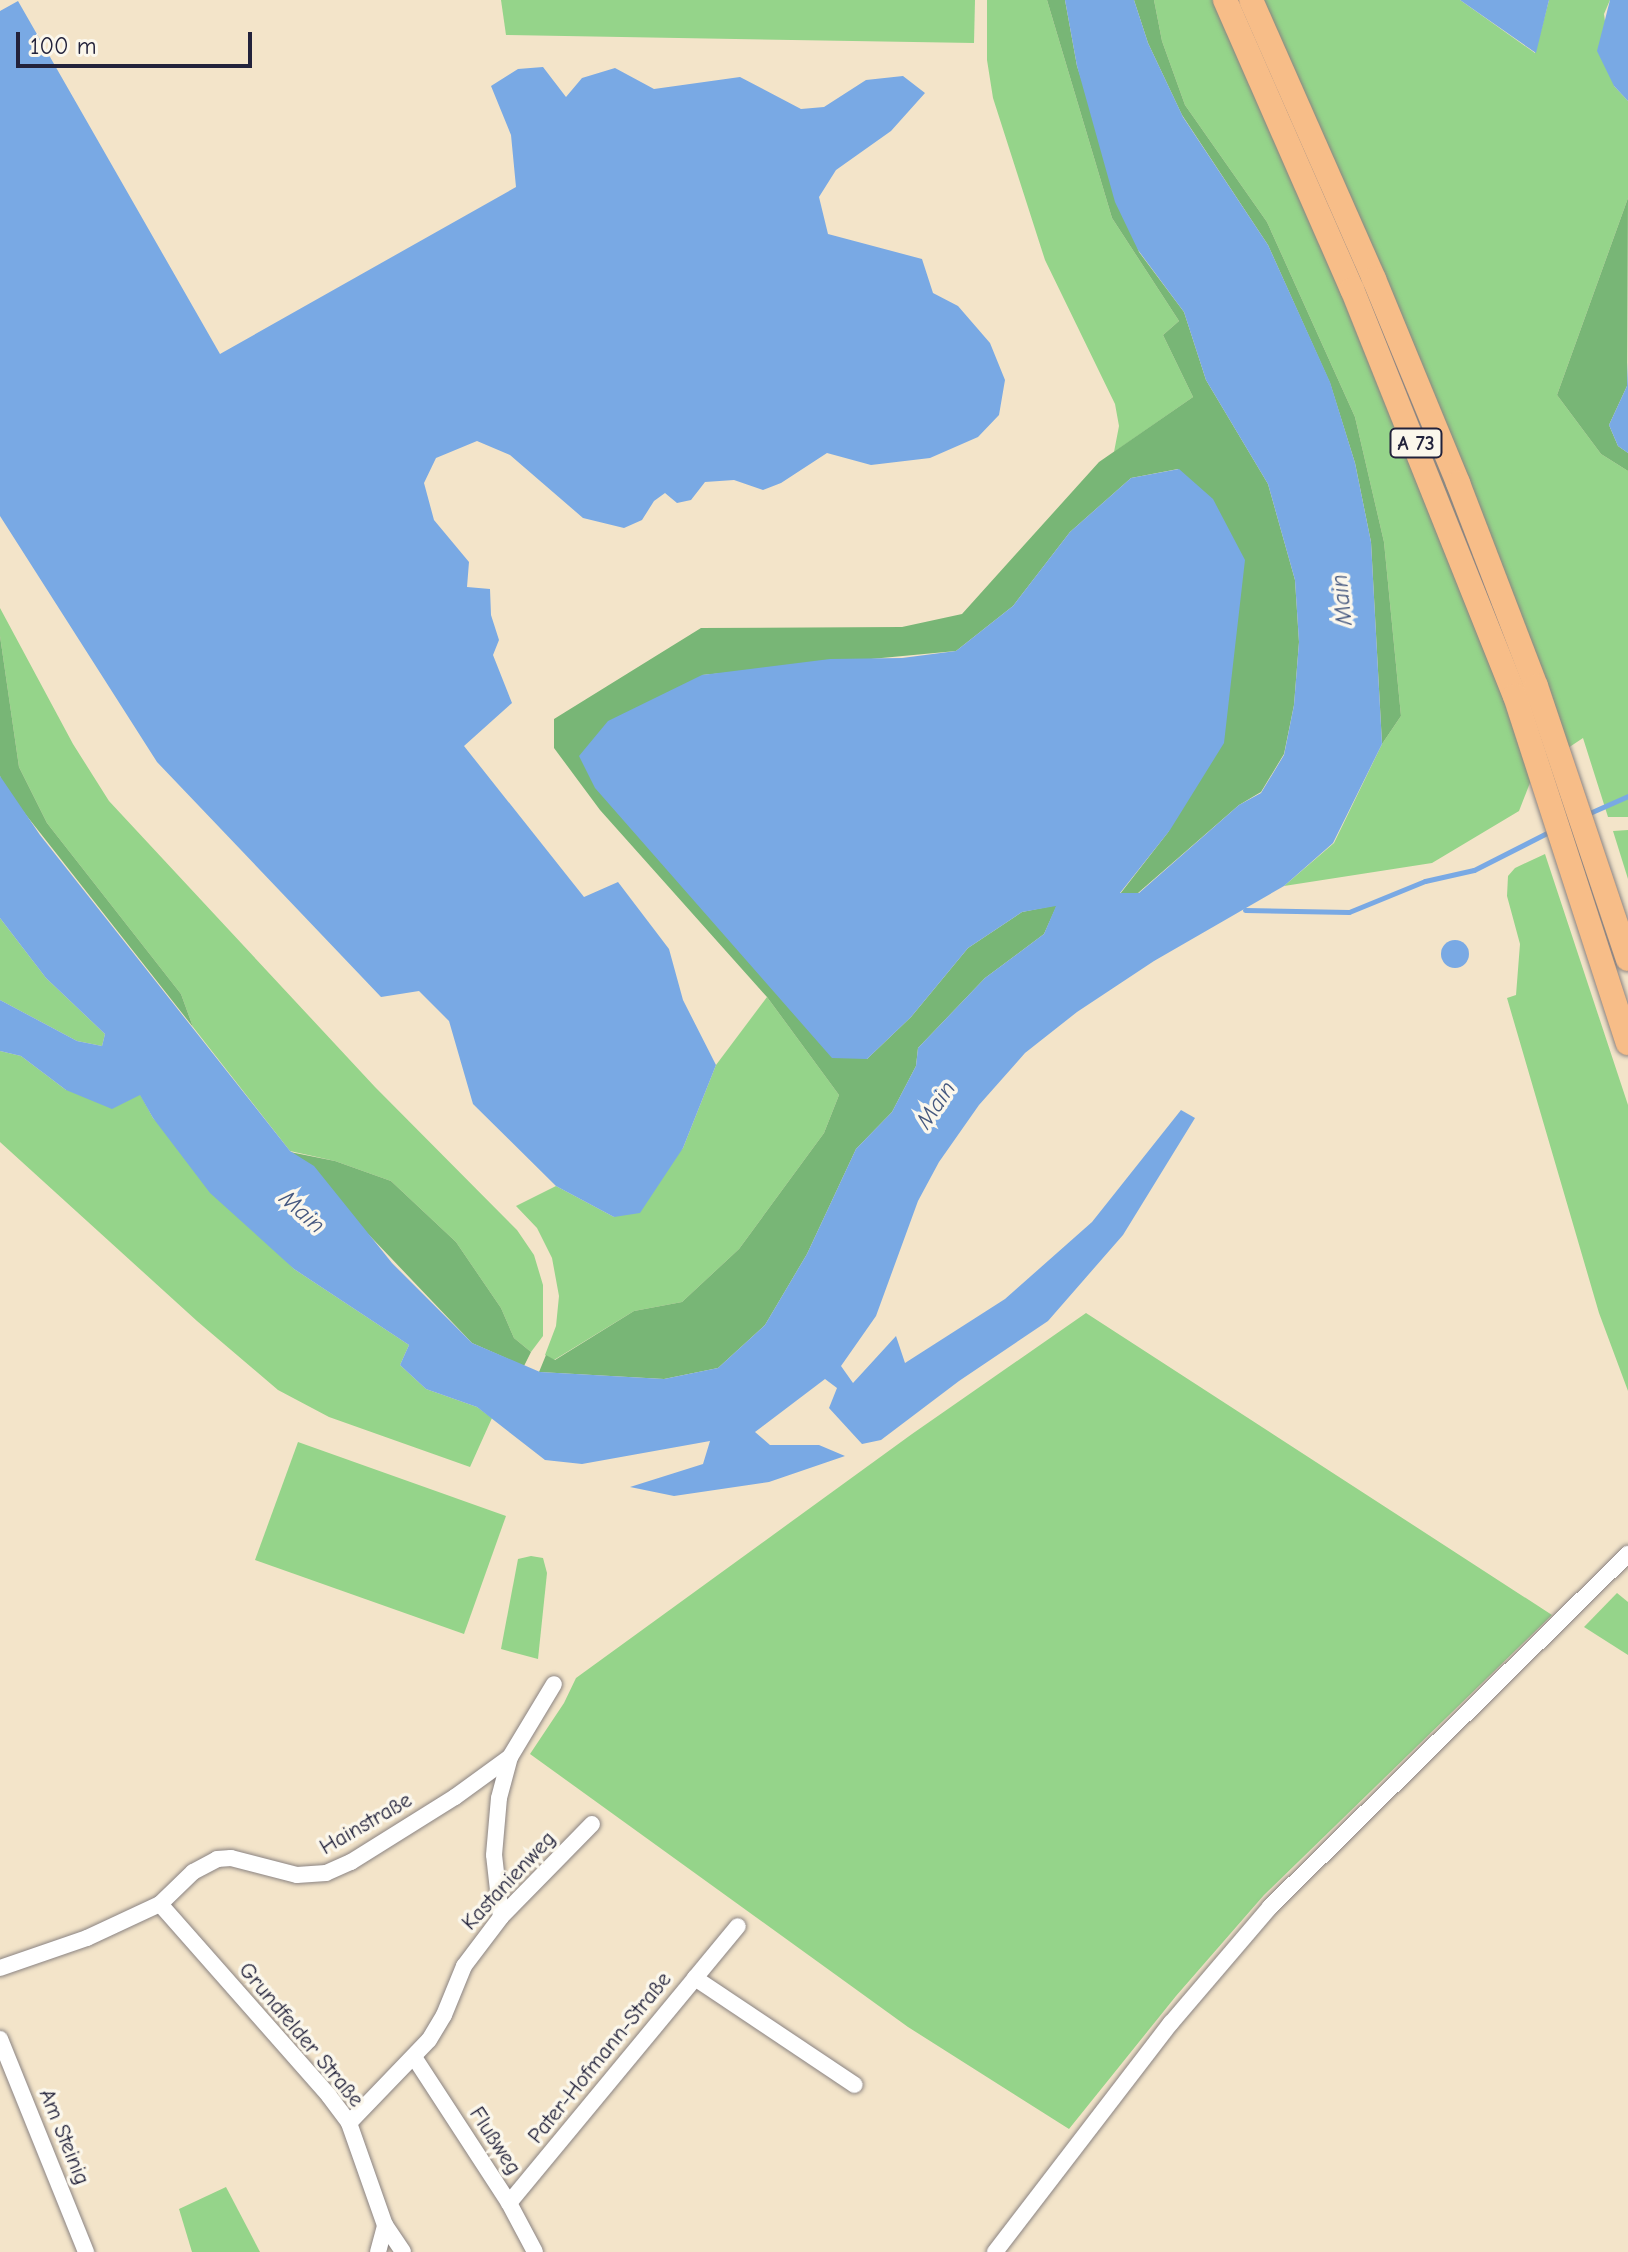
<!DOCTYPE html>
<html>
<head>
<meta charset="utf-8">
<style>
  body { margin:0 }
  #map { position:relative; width:1628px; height:2252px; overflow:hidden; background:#f3e4c9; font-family:"Comic Neue",sans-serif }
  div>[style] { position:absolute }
  .green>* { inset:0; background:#95d48a }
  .forest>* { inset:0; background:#78b676 }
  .water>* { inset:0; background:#79a9e4 }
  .round { border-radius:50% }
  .stream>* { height:5px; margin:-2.5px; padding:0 2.5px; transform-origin:2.5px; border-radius:2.5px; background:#79a9e4 }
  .roads { filter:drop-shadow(0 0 2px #8a8382) drop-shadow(0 0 2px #8a8382) }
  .minor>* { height:16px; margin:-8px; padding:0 8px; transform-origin:8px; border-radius:8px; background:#fff }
  .highway>* { height:24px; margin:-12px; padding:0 12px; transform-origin:12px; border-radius:12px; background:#f7bd88 }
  span { translate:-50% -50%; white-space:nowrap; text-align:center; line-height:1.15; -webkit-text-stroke:7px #fbf7ec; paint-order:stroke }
  .shield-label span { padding:2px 6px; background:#fbf7ec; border:2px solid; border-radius:6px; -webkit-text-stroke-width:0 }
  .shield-label { font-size:20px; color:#22223b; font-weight:700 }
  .street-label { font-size:22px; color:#22223b }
  .water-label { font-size:24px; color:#45587f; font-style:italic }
  .scale { position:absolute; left:16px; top:32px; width:236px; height:36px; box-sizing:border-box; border:4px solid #22223b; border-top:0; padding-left:10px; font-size:24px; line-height:28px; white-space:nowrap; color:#22223b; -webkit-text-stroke:6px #fbf7ec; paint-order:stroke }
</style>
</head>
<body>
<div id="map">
  <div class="green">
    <i style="clip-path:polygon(501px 0,975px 0,974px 43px,506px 35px)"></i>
    <i style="clip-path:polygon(987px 0,1047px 0,1112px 218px,1179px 321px,1163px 335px,1193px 397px,1114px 452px,1119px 426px,1115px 404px,1045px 260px,993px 98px,987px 60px)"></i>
    <i style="clip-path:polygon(1154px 0,1460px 0,1535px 53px,1549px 0,1610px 0,1604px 14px,1614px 86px,1628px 101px,1628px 198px,1557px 395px,1601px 454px,1628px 471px,1628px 817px,1608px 817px,1583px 738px,1535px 770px,1519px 811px,1432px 863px,1284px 886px,1334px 843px,1382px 744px,1401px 716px,1384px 542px,1355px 417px,1267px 222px,1185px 105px,1162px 41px)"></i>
    <i style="clip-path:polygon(0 608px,73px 744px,109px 801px,375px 1087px,517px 1230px,534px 1255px,543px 1285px,543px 1336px,531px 1352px,514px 1338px,501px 1308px,456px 1242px,391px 1181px,335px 1161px,290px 1151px,193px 1027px,181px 994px,47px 823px,19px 767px,0 636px)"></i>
    <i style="clip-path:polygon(1628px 830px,1628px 879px,1613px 831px)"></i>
    <i style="clip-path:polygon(1545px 854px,1628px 1105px,1628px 1391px,1599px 1313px,1507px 998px,1516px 995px,1520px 944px,1507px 896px,1508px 876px,1515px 868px)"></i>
    <i style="clip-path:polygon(0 918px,46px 978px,105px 1034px,102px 1046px,77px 1041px,0 1000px)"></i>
    <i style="clip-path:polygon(767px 997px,839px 1095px,824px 1133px,739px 1249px,682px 1302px,634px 1311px,554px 1360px,545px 1355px,556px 1326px,559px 1296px,552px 1258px,537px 1228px,516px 1206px,556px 1186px,614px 1217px,683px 1148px,716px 1065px)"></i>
    <i style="clip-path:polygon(0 1051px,21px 1056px,66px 1090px,140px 1094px,153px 1118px,294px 1269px,409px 1345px,400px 1365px,426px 1389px,477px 1407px,492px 1418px,470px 1467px,329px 1417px,278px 1390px,197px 1321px,0 1142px)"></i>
    <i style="clip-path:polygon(1086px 1313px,1552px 1615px,1264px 1895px,1176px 1996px,1069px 2129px,908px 2027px,530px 1754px,564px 1703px,576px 1678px,912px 1434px)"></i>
    <i style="clip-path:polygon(298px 1442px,506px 1516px,464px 1634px,255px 1560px)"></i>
    <i style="clip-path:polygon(531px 1556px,543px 1558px,547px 1573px,538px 1659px,501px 1649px,518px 1559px)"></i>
    <i style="clip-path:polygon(1617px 1593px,1628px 1602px,1628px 1655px,1584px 1627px)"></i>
    <i style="clip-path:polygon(226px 2187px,260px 2252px,192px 2252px,179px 2209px)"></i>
  </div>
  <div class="forest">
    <i style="clip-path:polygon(1047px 0,1065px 0,1077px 66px,1139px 252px,1184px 312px,1206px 380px,1268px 484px,1295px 580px,1299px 642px,1294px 705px,1284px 754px,1261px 792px,1239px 805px,1138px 893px,1120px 894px,1169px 831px,1178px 469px,1131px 478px,1070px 532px,1013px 606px,956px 651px,702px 675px,867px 1059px,911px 1017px,968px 948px,1022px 912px,1057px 905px,1044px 934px,985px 978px,918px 1048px,916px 1066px,892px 1112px,856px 1149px,807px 1254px,765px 1325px,718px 1368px,664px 1379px,539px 1372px,546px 1355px,555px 1360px,634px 1311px,682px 1302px,739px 1249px,824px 1133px,839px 1095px,767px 997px,600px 810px,554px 748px,554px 719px,701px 628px,902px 627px,962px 614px,1099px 462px,1193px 397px,1163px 335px,1179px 321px,1112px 218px)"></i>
    <i style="clip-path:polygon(1134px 0,1154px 0,1162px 41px,1185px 105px,1267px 222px,1355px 417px,1384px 542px,1401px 716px,1382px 744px,1371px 542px,1355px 463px,1330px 383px,1268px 245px,1182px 115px,1148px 43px)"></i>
    <i style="clip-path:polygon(1628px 198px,1627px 386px,1609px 425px,1618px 446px,1628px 453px,1628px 471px,1601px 454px,1557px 395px)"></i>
    <i style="clip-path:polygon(0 636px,19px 767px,47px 823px,181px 994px,193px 1027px,4px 787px,0 776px)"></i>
    <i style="clip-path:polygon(290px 1152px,335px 1161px,391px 1181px,456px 1242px,501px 1308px,514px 1338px,531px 1352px,524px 1366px,472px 1343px)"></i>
  </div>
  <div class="water">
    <i style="clip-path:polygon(1065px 0,1134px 0,1148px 43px,1183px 117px,1268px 245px,1330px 382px,1355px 463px,1371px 542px,1382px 744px,1333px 843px,1284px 886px,1154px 961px,1077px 1012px,1025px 1053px,979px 1105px,939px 1162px,918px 1201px,876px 1316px,841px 1366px,853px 1383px,896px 1336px,905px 1363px,1005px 1299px,1092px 1222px,1181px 1110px,1195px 1118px,1123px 1235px,1048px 1321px,959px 1381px,881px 1440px,862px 1444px,829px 1408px,837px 1388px,825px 1379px,755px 1432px,770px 1445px,819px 1445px,845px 1456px,769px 1482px,674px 1496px,630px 1487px,703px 1464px,710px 1441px,582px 1464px,545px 1460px,477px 1407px,426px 1389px,400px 1365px,409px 1345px,294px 1269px,210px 1193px,153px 1118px,140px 1095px,112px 1109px,66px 1090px,21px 1056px,0 1051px,0 1000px,77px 1041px,102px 1046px,105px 1034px,46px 978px,0 918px,0 776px,40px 835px,290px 1151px,314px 1166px,392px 1263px,472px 1343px,540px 1372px,664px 1379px,718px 1368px,765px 1325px,807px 1254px,856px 1149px,892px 1112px,916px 1066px,918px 1048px,985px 978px,1044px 934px,1056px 906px,1022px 912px,968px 948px,911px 1017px,867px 1059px,832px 1058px,595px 788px,579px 756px,608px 721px,702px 675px,830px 659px,902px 658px,956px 651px,1013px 606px,1070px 532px,1131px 478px,1179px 469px,1213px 499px,1245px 560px,1224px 743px,1170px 830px,1120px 893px,1139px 893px,1239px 805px,1261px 793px,1284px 755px,1294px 705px,1299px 642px,1295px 580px,1268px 484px,1206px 380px,1184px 312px,1138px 250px,1115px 202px,1077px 66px)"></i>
    <i style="clip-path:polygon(1460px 0,1549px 0,1536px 53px)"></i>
    <i style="clip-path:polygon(1610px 0,1628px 0,1628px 101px,1614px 86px,1597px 51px)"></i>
    <i style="clip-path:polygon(18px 1px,220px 354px,516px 187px,511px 135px,491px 86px,518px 69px,543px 67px,566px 97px,582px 78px,615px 68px,654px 89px,740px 77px,801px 109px,824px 107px,866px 80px,903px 76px,925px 93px,891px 131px,836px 170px,819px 197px,828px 234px,922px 259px,933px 293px,958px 306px,990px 343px,1005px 380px,999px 415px,978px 437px,930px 458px,871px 465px,827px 453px,781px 483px,763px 490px,734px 480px,705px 482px,691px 500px,677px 503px,665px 493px,654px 501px,642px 520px,624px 528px,583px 518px,510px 455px,477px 441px,436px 458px,424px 483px,434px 520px,469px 562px,467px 587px,490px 589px,491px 615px,499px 640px,493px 655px,512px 703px,464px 746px,584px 897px,618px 882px,669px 949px,683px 1000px,716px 1065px,683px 1148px,640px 1213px,614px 1217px,556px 1186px,473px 1104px,449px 1021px,419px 991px,381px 997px,157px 762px,0 516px,0 11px)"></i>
    <i style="clip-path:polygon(1628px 362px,1628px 453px,1618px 446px,1609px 425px,1627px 386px)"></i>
    <i class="round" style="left:1441px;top:940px;width:28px;height:28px"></i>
  </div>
  <div class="stream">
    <i style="left:1585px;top:815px;width:47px;rotate:-23.8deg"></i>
    <i style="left:1245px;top:910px;width:104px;rotate:1.1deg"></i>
    <i style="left:1349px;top:912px;width:82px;rotate:-22.2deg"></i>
    <i style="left:1425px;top:881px;width:50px;rotate:-12.7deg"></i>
    <i style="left:1474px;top:870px;width:86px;rotate:-26.9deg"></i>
  </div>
  <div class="roads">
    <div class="minor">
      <i style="left:160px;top:1904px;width:256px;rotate:48.6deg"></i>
      <i style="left:329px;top:2096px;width:34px;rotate:53deg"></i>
      <i style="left:349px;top:2123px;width:108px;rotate:70.6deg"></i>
      <i style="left:385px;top:2225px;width:32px;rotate:56deg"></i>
      <i style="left:501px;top:1917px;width:62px;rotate:-96.4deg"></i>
      <i style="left:494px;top:1855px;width:57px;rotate:-85deg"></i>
      <i style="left:499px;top:1798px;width:42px;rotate:-75deg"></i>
      <i style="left:0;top:1968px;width:92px;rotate:-19deg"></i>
      <i style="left:87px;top:1938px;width:81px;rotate:-25deg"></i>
      <i style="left:160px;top:1904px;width:46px;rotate:-44.1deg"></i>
      <i style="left:193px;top:1872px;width:27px;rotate:-28deg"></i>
      <i style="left:217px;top:1859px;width:14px;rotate:-4deg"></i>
      <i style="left:231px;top:1858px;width:68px;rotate:14.4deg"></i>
      <i style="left:297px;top:1875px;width:29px;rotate:-4deg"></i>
      <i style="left:326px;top:1873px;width:27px;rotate:-24deg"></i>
      <i style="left:351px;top:1862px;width:123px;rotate:-32deg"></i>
      <i style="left:455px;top:1797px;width:68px;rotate:-36deg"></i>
      <i style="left:510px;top:1757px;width:85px;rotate:-58.9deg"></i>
      <i style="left:695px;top:1978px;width:67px;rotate:-50.4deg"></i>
      <i style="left:0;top:2039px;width:230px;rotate:68deg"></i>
      <i style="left:414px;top:2057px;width:174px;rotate:56.9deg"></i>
      <i style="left:509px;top:2203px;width:55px;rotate:62deg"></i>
      <i style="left:349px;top:2123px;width:115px;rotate:-46.1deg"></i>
      <i style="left:429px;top:2040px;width:29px;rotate:-59deg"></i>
      <i style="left:444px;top:2015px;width:53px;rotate:-67.8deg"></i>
      <i style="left:464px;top:1966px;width:61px;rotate:-52.9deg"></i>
      <i style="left:501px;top:1917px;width:130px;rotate:-45.6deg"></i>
      <i style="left:509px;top:2203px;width:292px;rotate:-50.4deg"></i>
      <i style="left:695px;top:1978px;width:192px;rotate:33.8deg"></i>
      <i style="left:378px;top:2252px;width:28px;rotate:-75deg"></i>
      <i style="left:995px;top:2252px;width:289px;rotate:-52.5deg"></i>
      <i style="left:1171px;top:2023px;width:153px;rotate:-49.5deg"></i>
      <i style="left:1270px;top:1907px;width:503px;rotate:-44.6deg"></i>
    </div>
    <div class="highway">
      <i style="left:1225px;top:0;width:316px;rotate:66.3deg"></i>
      <i style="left:1352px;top:289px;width:438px;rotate:68.2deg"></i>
      <i style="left:1515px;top:696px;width:365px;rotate:72deg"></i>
      <i style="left:1251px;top:0;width:305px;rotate:66.2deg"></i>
      <i style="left:1374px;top:279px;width:221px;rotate:67.6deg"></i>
      <i style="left:1458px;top:483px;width:217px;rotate:69deg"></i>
      <i style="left:1536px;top:686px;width:288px;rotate:71.4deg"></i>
    </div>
  </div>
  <div class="shield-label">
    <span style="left:1416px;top:443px">A 73</span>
  </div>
  <div class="street-label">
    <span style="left:366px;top:1824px;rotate:-30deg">Hainstraße</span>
    <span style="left:509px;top:1881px;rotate:-47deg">Kastanienweg</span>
    <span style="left:301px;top:2035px;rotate:50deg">Grundfelder Straße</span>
    <span style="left:600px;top:2058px;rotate:-51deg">Pater-Hofmann-Straße</span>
    <span style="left:64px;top:2137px;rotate:68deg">Am Steinig</span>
    <span style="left:495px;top:2141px;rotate:57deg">Flußweg</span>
  </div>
  <div class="water-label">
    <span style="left:1342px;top:600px;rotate:-96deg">Main</span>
    <span style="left:936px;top:1105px;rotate:-56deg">Main</span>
    <span style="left:302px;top:1212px;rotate:41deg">Main</span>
  </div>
  <div class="scale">100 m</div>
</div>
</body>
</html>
